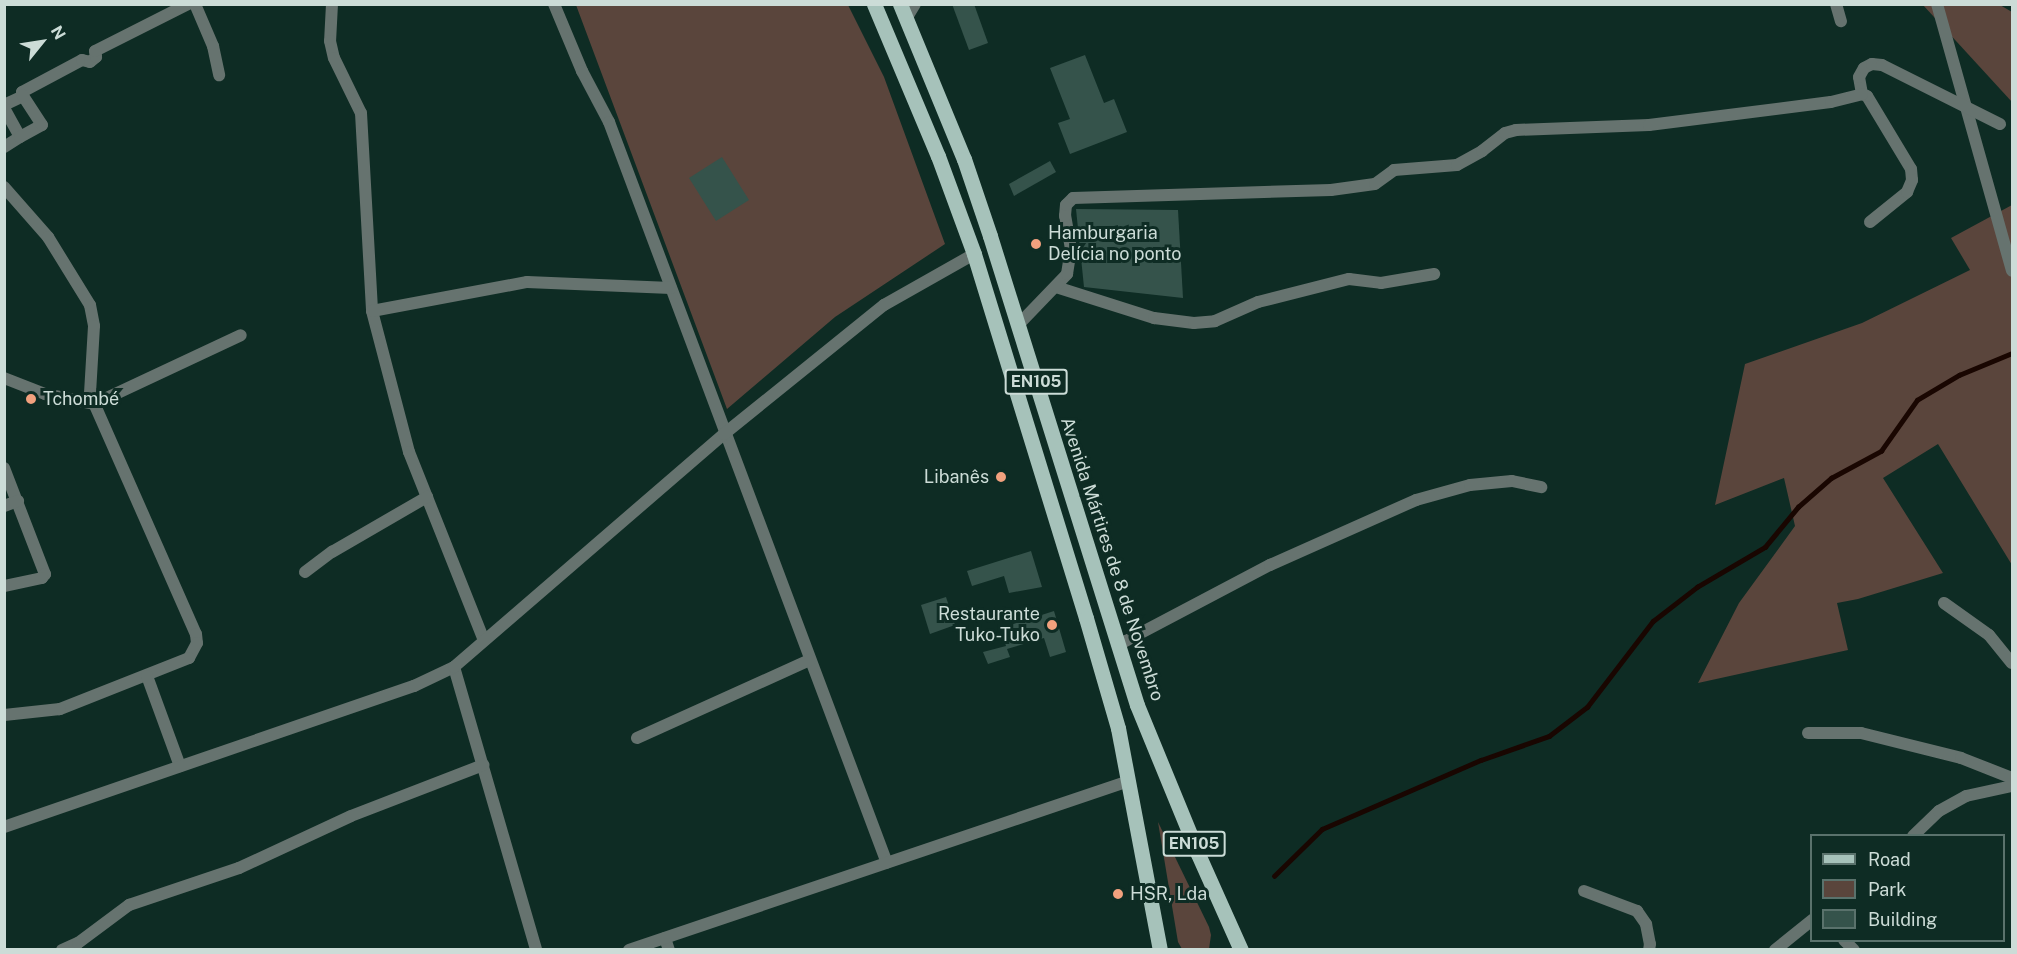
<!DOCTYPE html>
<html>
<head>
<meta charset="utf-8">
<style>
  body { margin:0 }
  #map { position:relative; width:2017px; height:954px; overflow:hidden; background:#0e2c24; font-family:"Public Sans",sans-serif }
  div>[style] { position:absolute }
  .green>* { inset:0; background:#5a453c }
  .stream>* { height:4.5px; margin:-2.25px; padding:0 2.25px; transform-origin:2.25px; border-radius:2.25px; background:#190601 }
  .building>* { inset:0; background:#35534b }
  .pedestrian>* { height:12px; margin:-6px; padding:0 6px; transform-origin:6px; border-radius:6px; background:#66736f }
  .minor>* { height:12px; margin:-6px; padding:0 6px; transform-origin:6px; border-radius:6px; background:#66736f }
  .primary>* { height:15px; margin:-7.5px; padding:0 7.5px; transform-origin:7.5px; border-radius:7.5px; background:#a6c2ba }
  .dots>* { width:16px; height:16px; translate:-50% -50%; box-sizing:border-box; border:3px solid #0e2c24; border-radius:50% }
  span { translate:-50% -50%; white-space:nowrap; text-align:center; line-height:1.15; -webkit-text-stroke:6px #0e2c24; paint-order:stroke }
  .shield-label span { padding:2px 4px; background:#0e2c24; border:2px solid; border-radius:4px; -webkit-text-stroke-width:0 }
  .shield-label { font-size:16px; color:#ccdcd7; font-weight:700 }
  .poi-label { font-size:18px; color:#ccdcd7 }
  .left { translate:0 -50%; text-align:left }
  .right { translate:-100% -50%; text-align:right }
  .street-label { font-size:18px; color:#ccdcd7 }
  .frame { position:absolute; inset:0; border:6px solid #ccdcd7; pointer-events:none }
  .legend { position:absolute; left:1810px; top:834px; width:195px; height:108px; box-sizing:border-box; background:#0e2c24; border:2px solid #5a726c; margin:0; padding:8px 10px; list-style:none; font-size:18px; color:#ccdcd7 }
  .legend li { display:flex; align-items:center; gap:12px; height:30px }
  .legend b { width:30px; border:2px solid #5a726c }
  .north { position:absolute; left:12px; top:12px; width:60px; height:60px; -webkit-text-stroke:4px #0e2c24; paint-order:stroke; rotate:60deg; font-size:16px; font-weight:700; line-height:24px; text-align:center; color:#ccdcd7 }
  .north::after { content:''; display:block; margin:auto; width:21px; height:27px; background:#ccdcd7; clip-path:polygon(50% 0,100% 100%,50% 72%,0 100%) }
</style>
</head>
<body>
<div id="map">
  <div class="green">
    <i style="clip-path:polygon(576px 5px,848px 5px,884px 77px,945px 244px,835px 317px,727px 409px)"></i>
    <i style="clip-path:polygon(1923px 5px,2000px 5px,2012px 12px,2012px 102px)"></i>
    <i style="clip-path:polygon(2012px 205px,2012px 565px,1938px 444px,1883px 478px,1943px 573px,1858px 599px,1837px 603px,1848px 650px,1698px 683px,1739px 603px,1795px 526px,1784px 478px,1715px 505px,1745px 364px,1862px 323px,1970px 270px,1951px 238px)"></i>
    <i style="clip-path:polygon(1158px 822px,1209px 927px,1211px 935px,1209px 949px,1182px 949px,1178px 942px)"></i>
  </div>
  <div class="stream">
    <i style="left:1274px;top:876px;width:67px;rotate:-44.4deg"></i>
    <i style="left:1322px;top:829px;width:173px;rotate:-23.5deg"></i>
    <i style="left:1481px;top:760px;width:72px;rotate:-19.4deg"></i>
    <i style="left:1549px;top:736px;width:48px;rotate:-37.3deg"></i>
    <i style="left:1587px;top:707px;width:108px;rotate:-52.5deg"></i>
    <i style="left:1653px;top:621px;width:56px;rotate:-37.7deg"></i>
    <i style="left:1697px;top:587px;width:79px;rotate:-30.5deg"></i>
    <i style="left:1765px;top:547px;width:52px;rotate:-50.5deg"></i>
    <i style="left:1798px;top:507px;width:44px;rotate:-41.3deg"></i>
    <i style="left:1831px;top:478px;width:57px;rotate:-28.4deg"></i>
    <i style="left:1881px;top:451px;width:62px;rotate:-54.8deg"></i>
    <i style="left:1917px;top:400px;width:49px;rotate:-30.8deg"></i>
    <i style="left:1959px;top:375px;width:57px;rotate:-22.5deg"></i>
  </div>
  <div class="building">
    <i style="clip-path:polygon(952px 4px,974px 4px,988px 43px,969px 50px)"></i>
    <i style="clip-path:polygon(1085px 55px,1104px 103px,1114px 99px,1127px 132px,1070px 154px,1058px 123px,1070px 119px,1050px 68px)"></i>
    <i style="clip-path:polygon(722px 157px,749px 200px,716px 221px,689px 178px)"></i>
    <i style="clip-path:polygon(1050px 161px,1056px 172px,1014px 196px,1009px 184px)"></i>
    <i style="clip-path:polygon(1076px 209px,1178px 210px,1183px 298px,1084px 287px)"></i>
    <i style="clip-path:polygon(1031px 551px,1042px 587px,1009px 593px,1004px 576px,972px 586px,967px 571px)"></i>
    <i style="clip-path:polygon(946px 597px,955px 625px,930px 634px,921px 605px)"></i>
    <i style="clip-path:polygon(1054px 611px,1066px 652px,1050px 657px,1044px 638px,1007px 649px,1010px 657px,988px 664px,983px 652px,1006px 646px,1001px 628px)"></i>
  </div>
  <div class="pedestrian">
    <i style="left:4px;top:105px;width:21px;rotate:-25deg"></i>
    <i style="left:23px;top:96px;width:4px;rotate:-104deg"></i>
    <i style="left:22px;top:92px;width:68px;rotate:-28.1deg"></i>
    <i style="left:82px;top:60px;width:8px;rotate:14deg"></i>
    <i style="left:90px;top:62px;width:8px;rotate:-40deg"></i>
    <i style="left:96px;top:57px;width:6px;rotate:-99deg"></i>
    <i style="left:95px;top:51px;width:104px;rotate:-26.8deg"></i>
    <i style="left:4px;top:108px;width:33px;rotate:61deg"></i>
    <i style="left:20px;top:137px;width:19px;rotate:148deg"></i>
    <i style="left:20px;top:137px;width:25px;rotate:-29deg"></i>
    <i style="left:42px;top:125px;width:35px;rotate:-123deg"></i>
  </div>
  <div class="minor">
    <i style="left:195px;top:4px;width:46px;rotate:66.8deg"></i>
    <i style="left:213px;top:46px;width:30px;rotate:78deg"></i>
    <i style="left:332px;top:4px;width:37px;rotate:93deg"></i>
    <i style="left:330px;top:41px;width:17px;rotate:77deg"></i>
    <i style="left:334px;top:58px;width:61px;rotate:63.9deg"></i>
    <i style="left:361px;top:113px;width:198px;rotate:86.8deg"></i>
    <i style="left:372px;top:311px;width:146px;rotate:75.3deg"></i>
    <i style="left:409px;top:452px;width:202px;rotate:68.3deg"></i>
    <i style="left:554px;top:4px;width:73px;rotate:67.3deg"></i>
    <i style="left:582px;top:71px;width:58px;rotate:62.1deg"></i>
    <i style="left:609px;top:122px;width:791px;rotate:69.44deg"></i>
    <i style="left:1836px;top:4px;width:18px;rotate:74deg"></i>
    <i style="left:1937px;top:4px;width:277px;rotate:74.3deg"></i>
    <i style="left:906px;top:19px;width:17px;rotate:-59deg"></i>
    <i style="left:4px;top:187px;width:67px;rotate:48.7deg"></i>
    <i style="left:48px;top:237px;width:80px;rotate:58.3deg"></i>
    <i style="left:90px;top:305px;width:21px;rotate:79deg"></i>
    <i style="left:94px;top:326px;width:68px;rotate:93.4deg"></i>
    <i style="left:90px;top:394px;width:262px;rotate:66.2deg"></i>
    <i style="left:196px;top:634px;width:9px;rotate:84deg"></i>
    <i style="left:197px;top:643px;width:17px;rotate:118deg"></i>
    <i style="left:189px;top:658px;width:139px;rotate:158.4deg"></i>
    <i style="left:60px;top:709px;width:56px;rotate:173.9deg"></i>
    <i style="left:1870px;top:222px;width:48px;rotate:-39deg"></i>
    <i style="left:1907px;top:192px;width:13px;rotate:-67deg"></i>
    <i style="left:1912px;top:180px;width:11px;rotate:-95deg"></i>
    <i style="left:1911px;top:169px;width:85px;rotate:-121.1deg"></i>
    <i style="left:1867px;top:96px;width:5px;rotate:-158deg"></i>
    <i style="left:1862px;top:94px;width:17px;rotate:-100deg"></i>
    <i style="left:1859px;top:77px;width:10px;rotate:-61deg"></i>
    <i style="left:1864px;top:68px;width:9px;rotate:-27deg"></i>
    <i style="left:1872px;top:64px;width:10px;rotate:6deg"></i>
    <i style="left:1882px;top:65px;width:132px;rotate:26.6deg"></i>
    <i style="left:1056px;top:287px;width:103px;rotate:17.6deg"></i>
    <i style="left:1154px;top:318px;width:40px;rotate:7.1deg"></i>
    <i style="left:1194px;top:323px;width:21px;rotate:-5deg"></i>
    <i style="left:1215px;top:321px;width:47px;rotate:-23.8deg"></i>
    <i style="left:1258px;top:302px;width:94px;rotate:-14.2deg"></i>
    <i style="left:1349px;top:279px;width:32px;rotate:7deg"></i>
    <i style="left:1381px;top:283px;width:54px;rotate:-9.6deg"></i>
    <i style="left:372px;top:311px;width:158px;rotate:-10.6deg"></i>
    <i style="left:527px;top:282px;width:144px;rotate:2.4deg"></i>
    <i style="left:1018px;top:325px;width:71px;rotate:-46.1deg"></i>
    <i style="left:1067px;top:274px;width:25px;rotate:-81deg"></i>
    <i style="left:1071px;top:249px;width:34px;rotate:-100deg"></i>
    <i style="left:1065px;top:216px;width:11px;rotate:-85deg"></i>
    <i style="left:1066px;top:205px;width:10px;rotate:-45deg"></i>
    <i style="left:1073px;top:198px;width:258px;rotate:-1.8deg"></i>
    <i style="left:1331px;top:190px;width:44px;rotate:-7.8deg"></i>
    <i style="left:1375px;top:184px;width:24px;rotate:-36deg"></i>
    <i style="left:1394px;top:170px;width:63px;rotate:-4.5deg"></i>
    <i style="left:1457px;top:165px;width:29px;rotate:-29deg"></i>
    <i style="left:1482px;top:151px;width:29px;rotate:-38deg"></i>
    <i style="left:1505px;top:133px;width:11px;rotate:-15deg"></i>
    <i style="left:1516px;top:130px;width:133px;rotate:-2.2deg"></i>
    <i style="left:1649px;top:125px;width:183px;rotate:-7.2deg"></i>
    <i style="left:1831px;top:102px;width:32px;rotate:-14deg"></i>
    <i style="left:4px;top:378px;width:44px;rotate:21.3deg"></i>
    <i style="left:45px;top:394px;width:50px;rotate:11.5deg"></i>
    <i style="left:94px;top:404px;width:162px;rotate:-25.1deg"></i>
    <i style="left:4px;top:468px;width:114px;rotate:68.9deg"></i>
    <i style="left:45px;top:574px;width:5px;rotate:127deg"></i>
    <i style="left:42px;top:578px;width:39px;rotate:168deg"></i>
    <i style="left:4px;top:506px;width:15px;rotate:-20deg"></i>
    <i style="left:305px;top:572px;width:34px;rotate:-37deg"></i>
    <i style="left:332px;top:552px;width:110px;rotate:-30.1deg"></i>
    <i style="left:1944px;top:603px;width:55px;rotate:35.4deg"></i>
    <i style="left:1989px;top:635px;width:36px;rotate:51deg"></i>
    <i style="left:1118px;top:645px;width:172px;rotate:-27.8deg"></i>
    <i style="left:1270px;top:565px;width:160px;rotate:-24deg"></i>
    <i style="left:1416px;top:500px;width:56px;rotate:-15.5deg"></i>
    <i style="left:1470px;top:485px;width:42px;rotate:-5.4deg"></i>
    <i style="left:1512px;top:481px;width:30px;rotate:12deg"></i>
    <i style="left:454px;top:667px;width:295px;rotate:73.8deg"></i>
    <i style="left:147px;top:676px;width:96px;rotate:69.9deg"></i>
    <i style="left:1808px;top:733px;width:53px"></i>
    <i style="left:1861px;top:733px;width:103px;rotate:14deg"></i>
    <i style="left:1961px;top:758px;width:55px;rotate:21.4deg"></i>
    <i style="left:637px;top:738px;width:190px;rotate:-24.3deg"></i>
    <i style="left:4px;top:827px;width:434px;rotate:-19deg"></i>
    <i style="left:414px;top:686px;width:44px;rotate:-25.4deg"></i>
    <i style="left:454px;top:667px;width:357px;rotate:-40.8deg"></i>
    <i style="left:724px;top:434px;width:206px;rotate:-38.9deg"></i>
    <i style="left:884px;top:305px;width:103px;rotate:-29.5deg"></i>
    <i style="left:1913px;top:836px;width:36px;rotate:-44deg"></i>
    <i style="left:1939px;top:811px;width:31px;rotate:-29deg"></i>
    <i style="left:1966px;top:796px;width:47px;rotate:-12.3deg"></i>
    <i style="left:1584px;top:891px;width:57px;rotate:20.7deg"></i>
    <i style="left:1637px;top:911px;width:16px;rotate:55deg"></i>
    <i style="left:1646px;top:924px;width:20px;rotate:79deg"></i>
    <i style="left:1650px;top:944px;width:6px;rotate:99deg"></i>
    <i style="left:665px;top:938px;width:13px;rotate:72deg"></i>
    <i style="left:1844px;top:940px;width:14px;rotate:45deg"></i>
    <i style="left:62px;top:950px;width:17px;rotate:-24deg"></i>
    <i style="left:78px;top:943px;width:64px;rotate:-36.7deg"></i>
    <i style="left:129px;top:905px;width:116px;rotate:-18.6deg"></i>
    <i style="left:239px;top:868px;width:123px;rotate:-24.9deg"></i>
    <i style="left:351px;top:816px;width:142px;rotate:-21.1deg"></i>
    <i style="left:629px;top:950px;width:528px;rotate:-18.68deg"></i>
    <i style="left:1775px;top:950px;width:48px;rotate:-39deg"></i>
  </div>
  <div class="primary">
    <i style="left:874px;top:4px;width:165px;rotate:67.2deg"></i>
    <i style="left:938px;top:156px;width:104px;rotate:69.8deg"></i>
    <i style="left:974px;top:254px;width:381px;rotate:72.9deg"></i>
    <i style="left:1086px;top:618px;width:115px;rotate:73.8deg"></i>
    <i style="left:1118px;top:728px;width:226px;rotate:79.3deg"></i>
    <i style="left:900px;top:4px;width:168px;rotate:67.6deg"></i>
    <i style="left:964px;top:159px;width:81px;rotate:71.3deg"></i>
    <i style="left:990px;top:236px;width:491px;rotate:72.6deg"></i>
    <i style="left:1137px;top:705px;width:161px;rotate:67.7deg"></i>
    <i style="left:1198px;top:854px;width:105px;rotate:65.9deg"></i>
  </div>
  <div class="dots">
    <i style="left:1036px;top:244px;background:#f2a17e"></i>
    <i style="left:31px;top:399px;background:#f2a17e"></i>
    <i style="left:1001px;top:477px;background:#f2a17e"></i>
    <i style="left:1052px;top:625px;background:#f2a17e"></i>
    <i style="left:1118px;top:894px;background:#f2a17e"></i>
  </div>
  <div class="shield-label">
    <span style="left:1036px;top:382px">EN105</span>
    <span style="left:1194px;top:844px">EN105</span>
  </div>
  <div class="poi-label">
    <span class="left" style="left:1048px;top:244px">Hamburgaria<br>Delícia no ponto</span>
    <span class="left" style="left:43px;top:399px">Tchombé</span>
    <span class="right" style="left:989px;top:477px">Libanês</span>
    <span class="right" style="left:1040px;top:625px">Restaurante<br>Tuko-Tuko</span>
    <span class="left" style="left:1130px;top:894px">HSR, Lda</span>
  </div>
  <div class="street-label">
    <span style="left:1112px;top:559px;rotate:72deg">Avenida Mártires de 8 de Novembro</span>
  </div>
  <div class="frame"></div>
  <ul class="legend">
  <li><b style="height:8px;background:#a6c2ba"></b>Road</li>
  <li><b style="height:16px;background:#5a453c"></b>Park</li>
  <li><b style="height:16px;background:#35534b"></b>Building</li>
  </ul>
  <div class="north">N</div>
</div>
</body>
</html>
